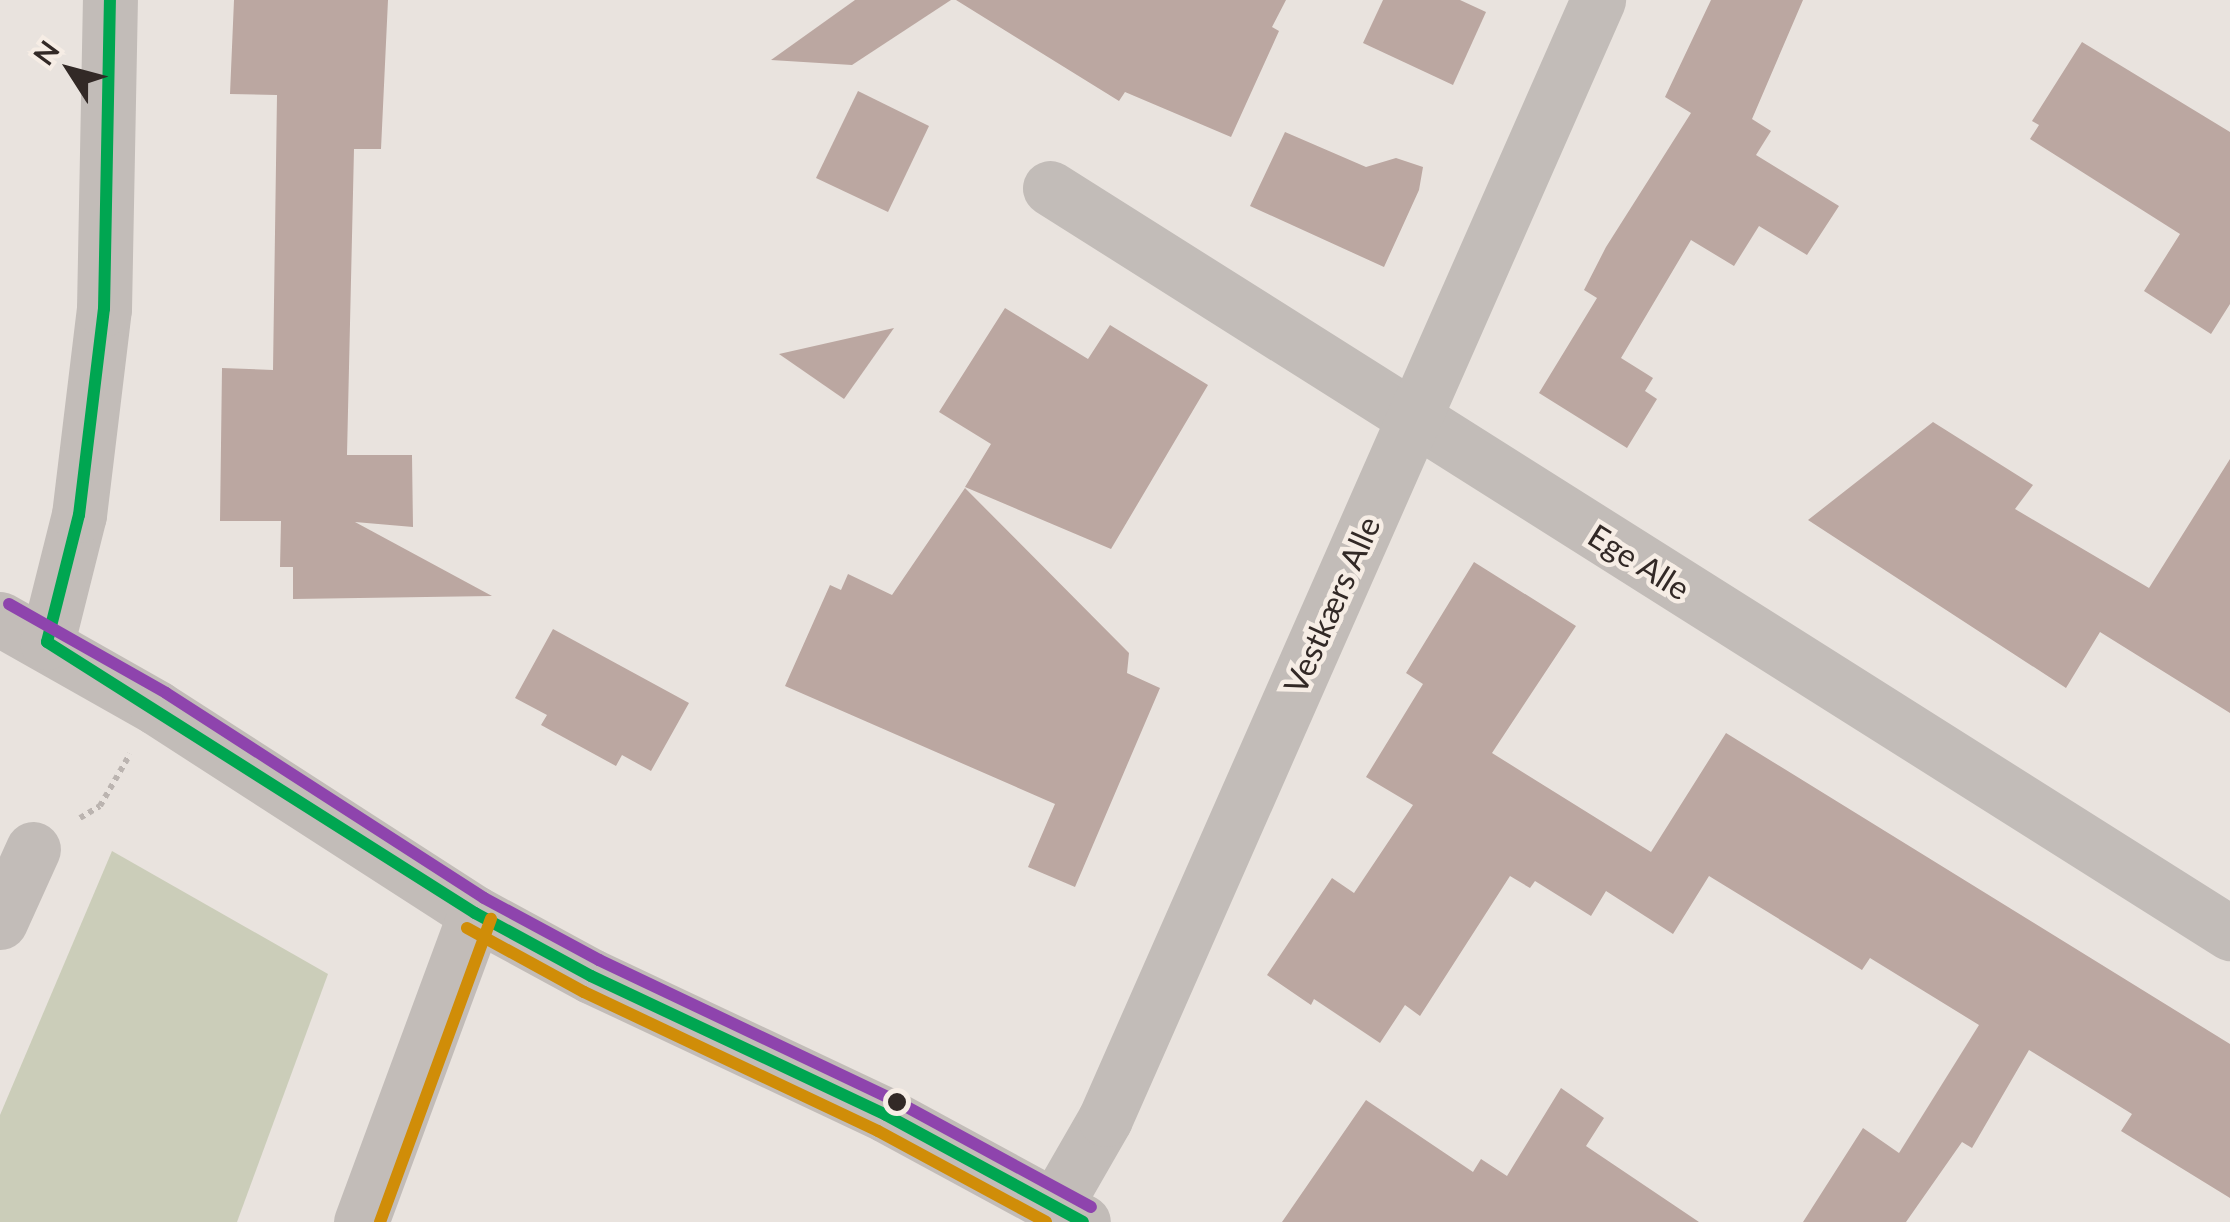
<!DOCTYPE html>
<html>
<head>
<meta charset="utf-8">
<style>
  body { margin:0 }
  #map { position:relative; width:2230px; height:1222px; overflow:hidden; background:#e9e3de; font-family:Lato,sans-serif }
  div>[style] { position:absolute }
  .green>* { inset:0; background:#cbcdb9 }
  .building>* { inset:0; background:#bba7a1 }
  .path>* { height:6px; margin-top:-3px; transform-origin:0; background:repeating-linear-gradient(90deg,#bbb4b0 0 5px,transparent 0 10px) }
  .minor>* { height:55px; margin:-27.5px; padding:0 27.5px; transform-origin:27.5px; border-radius:27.5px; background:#c2bcb8 }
  .bus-1>* { height:12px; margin:-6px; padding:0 6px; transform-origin:6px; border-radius:6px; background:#00a651 }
  .bus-2>* { height:12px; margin:-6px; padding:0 6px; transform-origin:6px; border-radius:6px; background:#d08d08 }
  .bus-3>* { height:12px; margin:-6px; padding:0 6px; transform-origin:6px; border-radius:6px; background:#8e44ad }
  .dots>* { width:28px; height:28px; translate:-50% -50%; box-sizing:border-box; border:5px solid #f6ede5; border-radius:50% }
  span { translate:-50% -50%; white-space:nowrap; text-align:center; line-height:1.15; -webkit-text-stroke:9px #f6ede5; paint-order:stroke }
  .street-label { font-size:32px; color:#322926 }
  .north { position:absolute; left:20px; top:20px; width:100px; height:100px; -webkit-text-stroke:8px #f6ede5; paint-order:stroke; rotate:306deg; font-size:28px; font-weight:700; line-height:40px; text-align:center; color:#322926 }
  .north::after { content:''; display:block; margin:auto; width:35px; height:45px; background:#322926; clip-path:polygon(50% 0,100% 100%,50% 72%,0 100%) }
</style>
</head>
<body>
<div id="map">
  <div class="green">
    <i style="clip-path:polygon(112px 851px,328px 974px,237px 1222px,0 1222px,0 1115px)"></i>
  </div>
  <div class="building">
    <i style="clip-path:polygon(234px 0,388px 0,381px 149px,354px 149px,347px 455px,412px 455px,413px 527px,355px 522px,492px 596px,293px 599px,293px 567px,280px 567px,281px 521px,220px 521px,222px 368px,273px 370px,277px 95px,230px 94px)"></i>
    <i style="clip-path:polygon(855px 0,951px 0,852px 65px,771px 60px)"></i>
    <i style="clip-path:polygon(956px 0,1286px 0,1272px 27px,1279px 31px,1231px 137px,1125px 92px,1119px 101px)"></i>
    <i style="clip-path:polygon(1383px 0,1460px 0,1486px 12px,1453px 85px,1363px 43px)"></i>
    <i style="clip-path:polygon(1711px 0,1803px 0,1752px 119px,1771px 131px,1756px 155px,1839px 206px,1807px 255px,1759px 226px,1734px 266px,1691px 240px,1621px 358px,1653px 378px,1645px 391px,1657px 399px,1627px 448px,1539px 393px,1597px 298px,1584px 290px,1606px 247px,1691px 113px,1665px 97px)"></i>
    <i style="clip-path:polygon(2082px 42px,2230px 132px,2230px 304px,2211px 334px,2144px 291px,2180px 234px,2030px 139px,2039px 125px,2032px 121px)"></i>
    <i style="clip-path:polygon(858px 91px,929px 126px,888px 212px,816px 178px)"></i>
    <i style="clip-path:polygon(1285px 132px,1366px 167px,1396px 158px,1423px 167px,1419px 190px,1384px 267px,1250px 206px)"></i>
    <i style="clip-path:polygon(1005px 308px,1088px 359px,1110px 325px,1208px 385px,1111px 549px,965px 487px,991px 444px,939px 412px)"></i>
    <i style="clip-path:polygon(894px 328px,844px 399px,779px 354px)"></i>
    <i style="clip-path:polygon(1933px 422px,2033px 485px,2015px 509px,2149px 588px,2230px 459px,2230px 713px,2100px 632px,2066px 688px,1808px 520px)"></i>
    <i style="clip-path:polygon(965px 488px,1129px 653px,1127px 673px,1160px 688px,1075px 887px,1028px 867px,1055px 804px,785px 686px,830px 585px,841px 590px,848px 574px,892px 595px)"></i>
    <i style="clip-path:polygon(1474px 562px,1576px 626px,1492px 753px,1651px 852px,1726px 733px,2230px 1044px,2230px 1198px,2121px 1131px,2132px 1114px,2029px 1050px,1972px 1148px,1962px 1142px,1906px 1222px,1803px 1222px,1863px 1128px,1899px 1153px,1979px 1025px,1870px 958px,1862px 970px,1709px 876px,1673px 934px,1606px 891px,1591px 916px,1535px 881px,1530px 888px,1510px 876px,1420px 1016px,1405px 1005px,1380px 1043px,1314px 999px,1311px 1005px,1267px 975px,1332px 878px,1354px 893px,1413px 805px,1366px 777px,1423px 684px,1406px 673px)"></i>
    <i style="clip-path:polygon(553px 629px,689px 703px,651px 771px,622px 755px,616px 766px,541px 725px,547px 715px,515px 698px)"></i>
    <i style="clip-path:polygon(1561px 1088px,1604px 1118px,1586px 1146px,1699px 1222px,1282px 1222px,1366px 1100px,1473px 1172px,1481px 1159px,1507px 1176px)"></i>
  </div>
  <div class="path">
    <i style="left:80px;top:818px;width:23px;rotate:-31deg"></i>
    <i style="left:100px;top:806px;width:60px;rotate:-60deg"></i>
  </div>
  <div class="minor">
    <i style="left:1050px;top:188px;width:1396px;rotate:32.27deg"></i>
    <i style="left:0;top:619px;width:180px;rotate:29.5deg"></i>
    <i style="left:157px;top:708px;width:378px;rotate:32.8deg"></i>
    <i style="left:475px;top:913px;width:132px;rotate:28.5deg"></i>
    <i style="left:591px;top:976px;width:326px;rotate:25.2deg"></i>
    <i style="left:886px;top:1115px;width:224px;rotate:28.5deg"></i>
    <i style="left:47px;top:642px;width:131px;rotate:-75.9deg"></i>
    <i style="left:79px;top:515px;width:208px;rotate:-83.1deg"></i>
    <i style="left:104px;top:309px;width:309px;rotate:-88.9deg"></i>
    <i style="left:0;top:922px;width:80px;rotate:-65.7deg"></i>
    <i style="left:1055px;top:1206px;width:100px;rotate:-60.1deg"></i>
    <i style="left:1105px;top:1119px;width:1223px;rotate:-66.22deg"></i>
    <i style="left:361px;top:1222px;width:329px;rotate:-69.7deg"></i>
  </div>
  <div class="bus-1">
    <i style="left:47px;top:642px;width:507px;rotate:32.34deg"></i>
    <i style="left:475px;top:913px;width:132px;rotate:28.5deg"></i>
    <i style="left:591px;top:976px;width:326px;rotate:25.2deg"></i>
    <i style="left:886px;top:1115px;width:224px;rotate:28.5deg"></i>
    <i style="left:47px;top:642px;width:131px;rotate:-75.9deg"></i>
    <i style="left:79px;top:515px;width:208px;rotate:-83.1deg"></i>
    <i style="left:104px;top:309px;width:309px;rotate:-88.9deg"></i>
  </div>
  <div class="bus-2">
    <i style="left:467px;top:928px;width:133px;rotate:28.7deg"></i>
    <i style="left:584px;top:992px;width:325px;rotate:25.3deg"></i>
    <i style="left:878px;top:1131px;width:191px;rotate:28.4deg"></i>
    <i style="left:380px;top:1222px;width:323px;rotate:-69.9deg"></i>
  </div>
  <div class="bus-3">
    <i style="left:9px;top:604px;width:180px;rotate:29.5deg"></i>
    <i style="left:166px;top:693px;width:378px;rotate:32.8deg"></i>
    <i style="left:484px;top:898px;width:131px;rotate:28.3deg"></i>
    <i style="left:599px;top:960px;width:327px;rotate:25.4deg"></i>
    <i style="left:894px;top:1100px;width:224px;rotate:28.5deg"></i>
  </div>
  <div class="dots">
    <i style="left:897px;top:1102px;background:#322926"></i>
  </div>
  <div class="street-label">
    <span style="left:1639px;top:562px;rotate:32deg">Ege Alle</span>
    <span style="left:1332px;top:605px;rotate:-66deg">Vestkærs Alle</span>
  </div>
  <div class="north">N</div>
</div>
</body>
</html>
